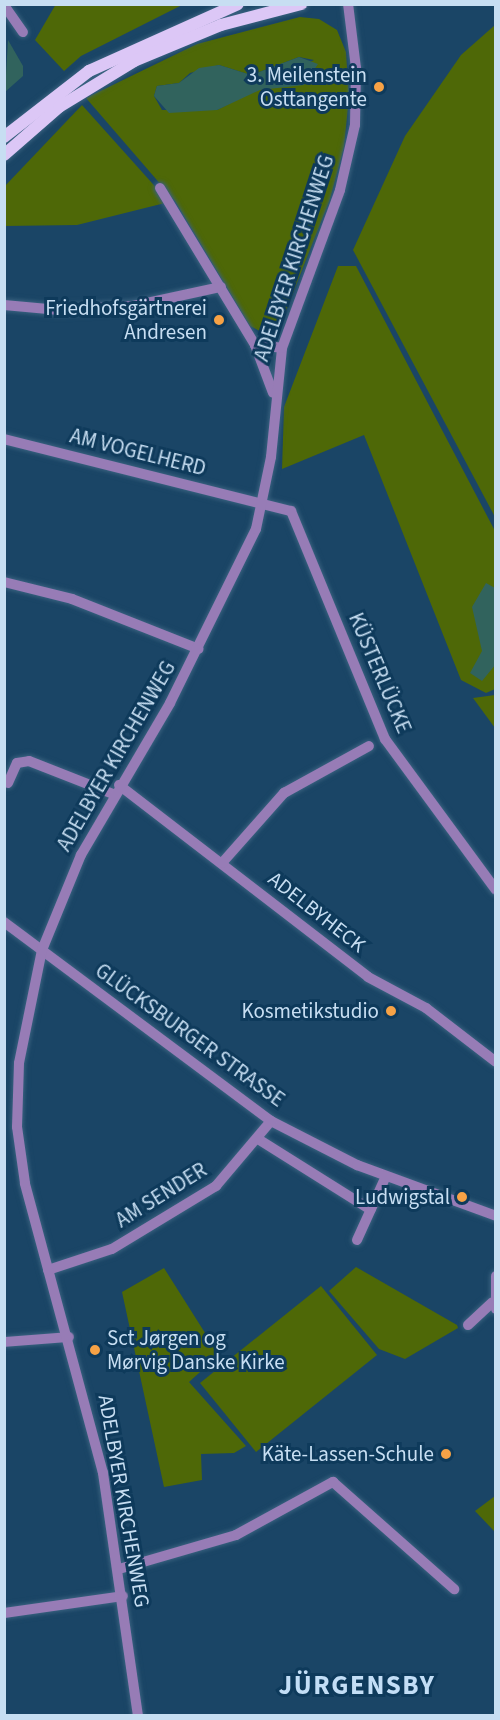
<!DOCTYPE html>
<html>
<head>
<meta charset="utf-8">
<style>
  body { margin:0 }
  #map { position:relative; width:500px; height:1720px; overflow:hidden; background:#1a4566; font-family:"Source Sans 3",sans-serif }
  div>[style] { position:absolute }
  .green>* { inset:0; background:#4e6807 }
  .water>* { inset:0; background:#31635d }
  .roads { filter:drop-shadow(0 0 2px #39617f) drop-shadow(0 0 2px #39617f) }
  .minor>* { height:10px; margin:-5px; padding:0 5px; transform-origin:5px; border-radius:5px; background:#977cb6 }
  .major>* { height:12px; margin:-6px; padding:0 6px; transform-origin:6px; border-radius:6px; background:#dcc7f6 }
  .dots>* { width:16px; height:16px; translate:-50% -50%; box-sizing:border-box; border:3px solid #0e3a5b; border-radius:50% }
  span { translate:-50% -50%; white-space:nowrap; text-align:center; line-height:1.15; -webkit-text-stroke:6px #0e3a5b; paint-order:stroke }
  .poi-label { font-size:21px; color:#c7def2 }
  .right { translate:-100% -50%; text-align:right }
  .left { translate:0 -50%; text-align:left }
  .street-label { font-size:21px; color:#c7def2 }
  .district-label { font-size:27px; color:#c3def6; font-weight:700; letter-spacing:1.5px }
  .frame { position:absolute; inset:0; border:6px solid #c7def2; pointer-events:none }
</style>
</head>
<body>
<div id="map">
  <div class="green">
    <i style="clip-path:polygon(56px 4px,182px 4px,182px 5px,81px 56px,64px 71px,35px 40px)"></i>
    <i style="clip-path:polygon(evenodd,300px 17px,319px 19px,337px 30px,346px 52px,349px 97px,344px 147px,330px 199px,275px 339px,250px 326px,175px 201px,86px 98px,197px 44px,300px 17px,299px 57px,314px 60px,217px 110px,162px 110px,154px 96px,157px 86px,179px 83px,190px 73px,219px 65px,251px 75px,299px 57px)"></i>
    <i style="clip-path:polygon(495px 25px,496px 25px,495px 517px,353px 250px,405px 136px,461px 55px)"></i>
    <i style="clip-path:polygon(82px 105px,169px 202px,77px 225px,5px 226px,4px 187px)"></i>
    <i style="clip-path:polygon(338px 266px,356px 266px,495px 531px,495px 689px,486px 693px,461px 680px,364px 435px,282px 469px,284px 407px)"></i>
    <i style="clip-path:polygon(495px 695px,495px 728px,473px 698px)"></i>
    <i style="clip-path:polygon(356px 1267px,457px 1325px,458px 1328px,405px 1359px,379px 1349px,329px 1291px)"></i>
    <i style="clip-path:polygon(164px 1268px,219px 1355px,189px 1382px,246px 1446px,234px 1453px,201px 1454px,202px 1480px,164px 1487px,122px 1292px)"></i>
    <i style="clip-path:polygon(321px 1286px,377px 1355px,256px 1452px,200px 1383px)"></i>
    <i style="clip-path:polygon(495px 1496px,495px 1532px,475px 1511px)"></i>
  </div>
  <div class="water">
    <i style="clip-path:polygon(8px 40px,23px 66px,23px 76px,5px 92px)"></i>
    <i style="clip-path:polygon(299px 57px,318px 64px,304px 85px,260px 90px,217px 110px,169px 113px,154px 96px,157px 86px,179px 83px,199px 68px,219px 65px,251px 75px)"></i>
    <i style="clip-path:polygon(486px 583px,495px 588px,496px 664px,482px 681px,470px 673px,482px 651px,472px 607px)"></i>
  </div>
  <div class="roads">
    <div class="minor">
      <i style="left:4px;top:5px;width:33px;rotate:55deg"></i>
      <i style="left:160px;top:188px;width:184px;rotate:58.8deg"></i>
      <i style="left:255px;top:345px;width:51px;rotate:69.4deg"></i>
      <i style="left:4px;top:305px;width:55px;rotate:5.2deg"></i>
      <i style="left:59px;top:310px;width:74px;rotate:-3.1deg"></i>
      <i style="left:133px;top:306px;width:90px;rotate:-12.2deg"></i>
      <i style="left:255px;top:345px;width:27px;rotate:6deg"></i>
      <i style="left:4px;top:439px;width:296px;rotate:14.1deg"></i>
      <i style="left:291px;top:511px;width:247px;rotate:67.6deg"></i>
      <i style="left:385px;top:739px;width:187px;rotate:53.7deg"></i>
      <i style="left:4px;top:582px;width:70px;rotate:14deg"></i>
      <i style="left:72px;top:599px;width:136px;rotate:21.5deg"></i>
      <i style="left:8px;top:783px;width:22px;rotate:-66deg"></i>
      <i style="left:17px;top:763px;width:12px;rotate:-9deg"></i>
      <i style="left:29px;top:761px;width:90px;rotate:21.4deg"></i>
      <i style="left:119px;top:785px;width:314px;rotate:37.6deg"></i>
      <i style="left:368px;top:977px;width:66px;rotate:28.1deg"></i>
      <i style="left:426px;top:1008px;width:88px;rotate:37.6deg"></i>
      <i style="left:222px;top:863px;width:94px;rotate:-48.5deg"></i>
      <i style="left:284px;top:793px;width:97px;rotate:-28.9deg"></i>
      <i style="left:4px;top:922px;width:333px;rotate:36.7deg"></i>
      <i style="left:271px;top:1121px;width:97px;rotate:27.1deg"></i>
      <i style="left:357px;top:1165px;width:148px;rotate:20.1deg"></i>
      <i style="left:258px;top:1139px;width:133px;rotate:32.1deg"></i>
      <i style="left:357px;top:1240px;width:70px;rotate:-65.6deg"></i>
      <i style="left:48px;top:1270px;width:67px;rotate:-18.2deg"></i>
      <i style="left:112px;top:1249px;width:122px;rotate:-31.2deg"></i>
      <i style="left:216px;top:1186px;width:85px;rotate:-49.8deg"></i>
      <i style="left:496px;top:1276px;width:33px;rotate:90deg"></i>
      <i style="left:468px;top:1325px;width:33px;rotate:-43deg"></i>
      <i style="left:4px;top:1342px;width:65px;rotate:-4.4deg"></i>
      <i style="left:119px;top:1569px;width:122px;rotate:-16.2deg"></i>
      <i style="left:236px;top:1535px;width:111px;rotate:-28.7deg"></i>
      <i style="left:333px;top:1482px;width:162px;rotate:41.5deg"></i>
      <i style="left:4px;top:1613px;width:120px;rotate:-8.1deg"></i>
      <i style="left:138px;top:1716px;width:246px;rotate:-98.2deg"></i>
      <i style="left:103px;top:1473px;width:300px;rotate:-105.1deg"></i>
      <i style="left:25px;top:1183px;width:57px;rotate:-98.1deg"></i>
      <i style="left:17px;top:1127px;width:64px;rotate:-88.2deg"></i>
      <i style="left:19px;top:1063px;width:115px;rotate:-78.5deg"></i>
      <i style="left:42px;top:950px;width:103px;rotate:-67.7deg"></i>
      <i style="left:81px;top:855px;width:176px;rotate:-59.6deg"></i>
      <i style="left:170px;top:703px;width:194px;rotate:-63.7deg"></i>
      <i style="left:256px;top:529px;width:74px;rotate:-78.2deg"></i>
      <i style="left:271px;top:457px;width:110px;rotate:-84.2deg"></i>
      <i style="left:282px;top:348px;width:168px;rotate:-69.8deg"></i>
      <i style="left:340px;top:190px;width:67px;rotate:-77deg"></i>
      <i style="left:355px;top:125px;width:57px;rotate:-89deg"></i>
      <i style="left:356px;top:68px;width:64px;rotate:-97.1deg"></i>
    </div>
    <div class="major">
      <i style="left:4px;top:137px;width:108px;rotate:-37.8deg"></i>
      <i style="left:89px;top:71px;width:163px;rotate:-24.2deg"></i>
      <i style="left:4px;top:155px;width:73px;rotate:-41.1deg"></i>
      <i style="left:59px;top:107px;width:88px;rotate:-31.5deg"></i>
      <i style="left:134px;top:61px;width:94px;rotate:-22.5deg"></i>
      <i style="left:221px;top:25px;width:83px;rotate:-14.7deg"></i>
    </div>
  </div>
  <div class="dots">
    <i style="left:379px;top:87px;background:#f6a246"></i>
    <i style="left:219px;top:320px;background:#f6a246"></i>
    <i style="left:391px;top:1011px;background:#f6a246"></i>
    <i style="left:462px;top:1197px;background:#f6a246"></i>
    <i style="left:95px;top:1350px;background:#f6a246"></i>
    <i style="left:446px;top:1454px;background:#f6a246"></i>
  </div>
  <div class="poi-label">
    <span class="right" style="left:367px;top:87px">3. Meilenstein<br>Osttangente</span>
    <span class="right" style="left:207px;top:320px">Friedhofsgärtnerei<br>Andresen</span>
    <span class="right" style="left:379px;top:1011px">Kosmetikstudio</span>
    <span class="right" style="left:450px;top:1197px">Ludwigstal</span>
    <span class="left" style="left:107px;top:1350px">Sct Jørgen og<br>Mørvig Danske Kirke</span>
    <span class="right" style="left:434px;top:1454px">Käte-Lassen-Schule</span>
  </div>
  <div class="street-label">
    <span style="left:294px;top:258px;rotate:-72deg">ADELBYER KIRCHENWEG</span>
    <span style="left:138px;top:452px;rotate:14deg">AM VOGELHERD</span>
    <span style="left:380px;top:673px;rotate:67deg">KÜSTERLÜCKE</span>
    <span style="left:116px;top:756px;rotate:-60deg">ADELBYER KIRCHENWEG</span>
    <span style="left:317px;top:912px;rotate:38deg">ADELBYHECK</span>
    <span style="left:190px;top:1035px;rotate:36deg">GLÜCKSBURGER STRASSE</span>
    <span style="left:161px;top:1195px;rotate:-32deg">AM SENDER</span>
    <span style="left:124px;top:1501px;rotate:80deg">ADELBYER KIRCHENWEG</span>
  </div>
  <div class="district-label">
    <span style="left:357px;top:1686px">JÜRGENSBY</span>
  </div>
  <div class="frame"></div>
</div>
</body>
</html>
